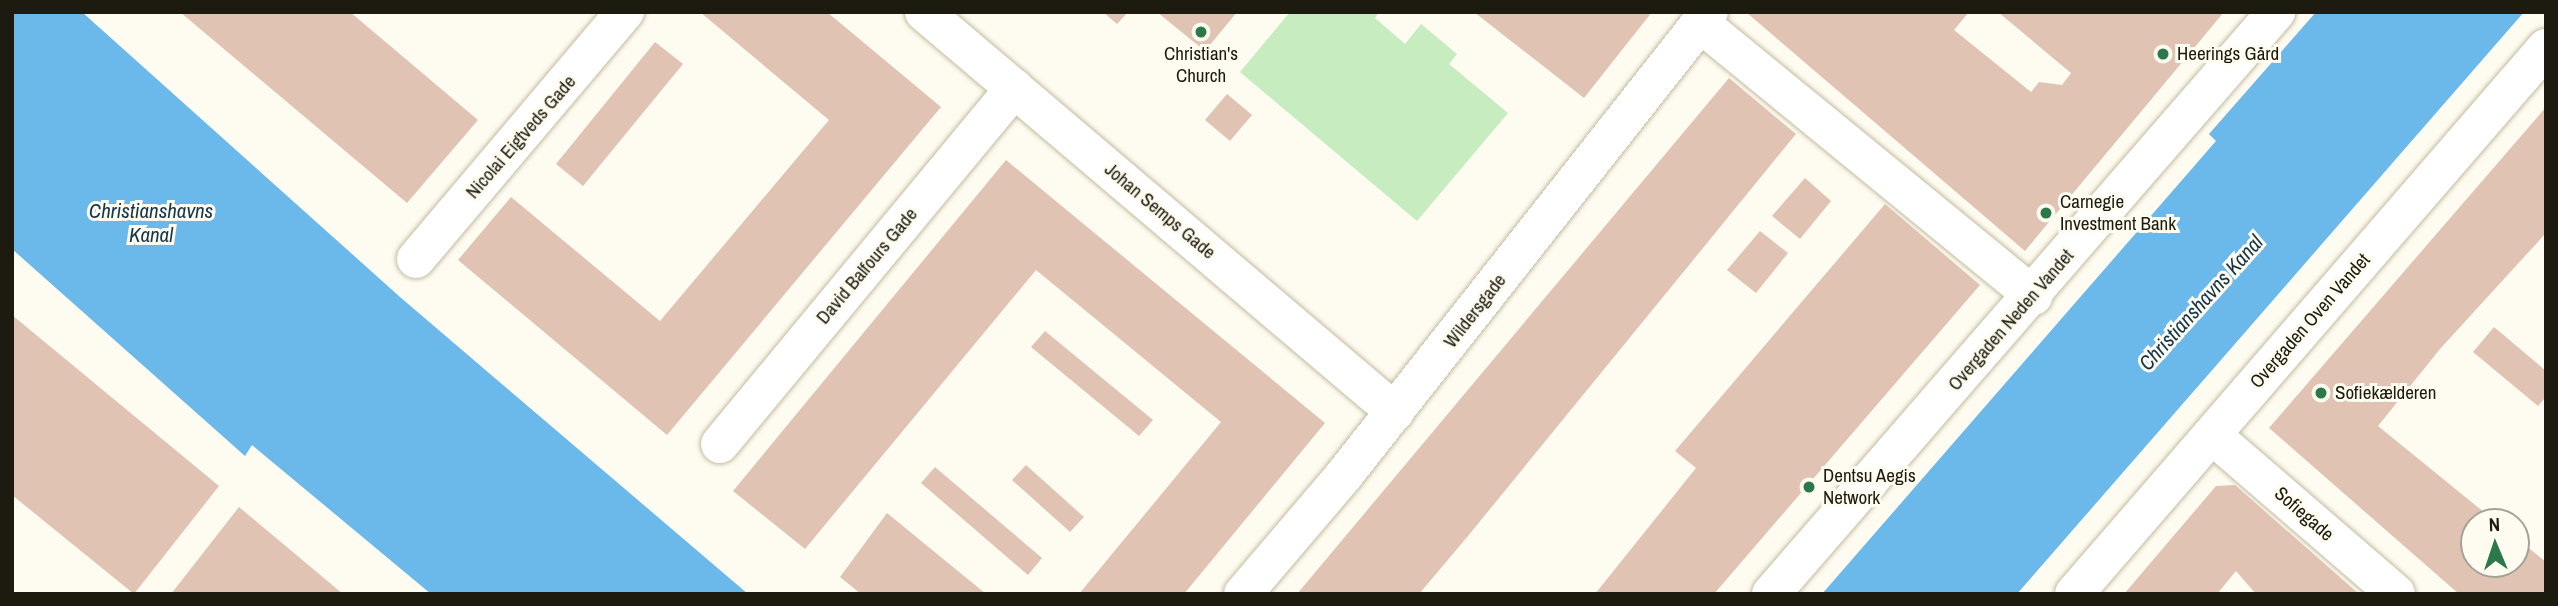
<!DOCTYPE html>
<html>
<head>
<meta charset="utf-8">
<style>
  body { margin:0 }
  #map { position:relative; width:2558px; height:606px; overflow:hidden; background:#fefbf0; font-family:"Archivo Narrow",sans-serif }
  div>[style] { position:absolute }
  .green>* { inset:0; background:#c6ecbf }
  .water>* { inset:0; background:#6bb8eb }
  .building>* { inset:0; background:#e1c3b4 }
  .roads { filter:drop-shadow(0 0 2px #c2bca0) drop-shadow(0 0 2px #c2bca0) }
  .minor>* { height:38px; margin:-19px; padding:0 19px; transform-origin:19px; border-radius:19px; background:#fff }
  .dots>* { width:19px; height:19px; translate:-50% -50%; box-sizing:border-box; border:4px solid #fefbf0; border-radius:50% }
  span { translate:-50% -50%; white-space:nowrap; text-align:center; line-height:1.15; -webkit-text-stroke:6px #fefbf0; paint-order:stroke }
  .poi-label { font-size:19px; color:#1d1a10 }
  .left { translate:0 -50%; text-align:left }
  .street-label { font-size:19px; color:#1d1a10 }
  .water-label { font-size:21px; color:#13354a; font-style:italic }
  .frame { position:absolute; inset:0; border:14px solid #1d1a10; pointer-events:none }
  .north { position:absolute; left:2460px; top:508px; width:70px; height:70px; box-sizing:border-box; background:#fefbf0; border:2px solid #a4a196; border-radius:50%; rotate:358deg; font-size:19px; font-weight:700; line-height:28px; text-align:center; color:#1d1a10 }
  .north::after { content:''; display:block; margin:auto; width:24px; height:32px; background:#2b7848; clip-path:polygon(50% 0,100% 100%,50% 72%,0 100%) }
</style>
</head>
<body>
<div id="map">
  <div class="green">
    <i style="clip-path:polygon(1290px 12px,1379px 12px,1375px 18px,1405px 44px,1421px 24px,1457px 54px,1449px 64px,1508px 113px,1417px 221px,1240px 72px)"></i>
  </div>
  <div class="water">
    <i style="clip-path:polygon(12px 12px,82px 12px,400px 297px,748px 594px,431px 594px,252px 445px,245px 456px,12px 249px)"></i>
    <i style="clip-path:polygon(2316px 12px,2524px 12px,2017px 594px,1822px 594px,2216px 141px,2209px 134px)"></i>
  </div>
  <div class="building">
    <i style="clip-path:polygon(180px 12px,350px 12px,478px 120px,407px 203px)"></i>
    <i style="clip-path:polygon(700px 12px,827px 12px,941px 107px,667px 435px,458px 260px,511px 197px,660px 321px,829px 120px)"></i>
    <i style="clip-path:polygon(1103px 12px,1128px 12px,1117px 24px)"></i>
    <i style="clip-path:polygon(1157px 12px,1237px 12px,1205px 51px)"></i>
    <i style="clip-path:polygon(1474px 12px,1652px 12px,1584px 98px)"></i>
    <i style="clip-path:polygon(1746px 12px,1969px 12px,1954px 30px,2031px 92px,2039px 82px,2062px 85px,2071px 73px,1998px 12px,2224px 12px,2025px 251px)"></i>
    <i style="clip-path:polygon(655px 42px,683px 64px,583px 186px,556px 164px)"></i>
    <i style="clip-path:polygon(1729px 78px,1796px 134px,1468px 536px,1419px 594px,1297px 594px)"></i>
    <i style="clip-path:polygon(1227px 94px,1252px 115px,1230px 141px,1205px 120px)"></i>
    <i style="clip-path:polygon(2546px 107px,2546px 233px,2440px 349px,2378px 426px,2496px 522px,2474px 522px,2474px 564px,2516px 564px,2516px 538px,2546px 562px,2546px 594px,2459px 594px,2269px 428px)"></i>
    <i style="clip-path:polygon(1006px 160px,1325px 423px,1184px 594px,1079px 594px,1221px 422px,1036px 270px,805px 549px,733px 491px)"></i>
    <i style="clip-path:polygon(1805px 178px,1831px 201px,1800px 239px,1772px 216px)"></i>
    <i style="clip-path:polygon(1885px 204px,1980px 285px,1714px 594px,1595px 594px,1696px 468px,1675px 451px)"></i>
    <i style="clip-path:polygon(1760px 231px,1788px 253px,1756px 293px,1727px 270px)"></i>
    <i style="clip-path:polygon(12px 315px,219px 486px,134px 594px,12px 495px)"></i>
    <i style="clip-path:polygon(2494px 327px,2546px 371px,2546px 397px,2538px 406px,2473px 352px)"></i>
    <i style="clip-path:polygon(1045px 331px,1153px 420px,1139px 436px,1031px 347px)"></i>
    <i style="clip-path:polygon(1026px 465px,1084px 517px,1070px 532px,1012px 480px)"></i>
    <i style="clip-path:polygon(935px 467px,1042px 558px,1028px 575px,921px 483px)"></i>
    <i style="clip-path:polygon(2235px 485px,2252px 500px,2359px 594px,2256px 594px,2236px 571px,2217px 594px,2124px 594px,2216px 486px)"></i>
    <i style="clip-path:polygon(239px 507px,343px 594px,171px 594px)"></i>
    <i style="clip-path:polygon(887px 513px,986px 594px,861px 594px,840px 577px)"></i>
  </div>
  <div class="roads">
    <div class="minor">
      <i style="left:924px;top:12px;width:618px;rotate:40.34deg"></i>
      <i style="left:1700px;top:23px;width:431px;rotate:39.3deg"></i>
      <i style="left:416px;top:259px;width:324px;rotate:-49.8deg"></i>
      <i style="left:2212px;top:435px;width:243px;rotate:40.8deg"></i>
      <i style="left:720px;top:444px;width:462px;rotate:-50.4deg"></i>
      <i style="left:1243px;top:594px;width:157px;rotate:-49.6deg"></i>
      <i style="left:1345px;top:474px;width:588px;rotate:-51.77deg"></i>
      <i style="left:1771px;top:594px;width:771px;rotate:-49.05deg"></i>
      <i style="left:2074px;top:594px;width:722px;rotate:-49.16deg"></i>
    </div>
  </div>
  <div class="dots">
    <i style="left:1201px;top:32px;background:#2b7848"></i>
    <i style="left:2163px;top:54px;background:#2b7848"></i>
    <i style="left:2046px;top:213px;background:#2b7848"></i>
    <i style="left:2321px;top:393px;background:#2b7848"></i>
    <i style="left:1809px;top:487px;background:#2b7848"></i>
  </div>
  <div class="poi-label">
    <span style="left:1201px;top:65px">Christian's<br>Church</span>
    <span class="left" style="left:2177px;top:54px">Heerings Gård</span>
    <span class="left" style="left:2060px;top:213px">Carnegie<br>Investment Bank</span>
    <span class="left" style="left:2335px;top:393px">Sofiekælderen</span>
    <span class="left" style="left:1823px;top:487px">Dentsu Aegis<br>Network</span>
  </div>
  <div class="street-label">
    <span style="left:521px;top:137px;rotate:-49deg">Nicolai Eigtveds Gade</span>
    <span style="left:1160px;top:211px;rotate:40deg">Johan Semps Gade</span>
    <span style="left:867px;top:266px;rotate:-50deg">David Balfours Gade</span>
    <span style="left:1475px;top:311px;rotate:-52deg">Wildersgade</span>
    <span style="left:2011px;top:320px;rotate:-49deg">Overgaden Neden Vandet</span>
    <span style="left:2310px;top:321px;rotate:-49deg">Overgaden Oven Vandet</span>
    <span style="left:2304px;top:514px;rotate:41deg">Sofiegade</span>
  </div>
  <div class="water-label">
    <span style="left:151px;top:223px">Christianshavns<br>Kanal</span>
    <span style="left:2201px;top:303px;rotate:-48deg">Christianshavns Kanal</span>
  </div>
  <div class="frame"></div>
  <div class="north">N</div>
</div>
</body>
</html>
